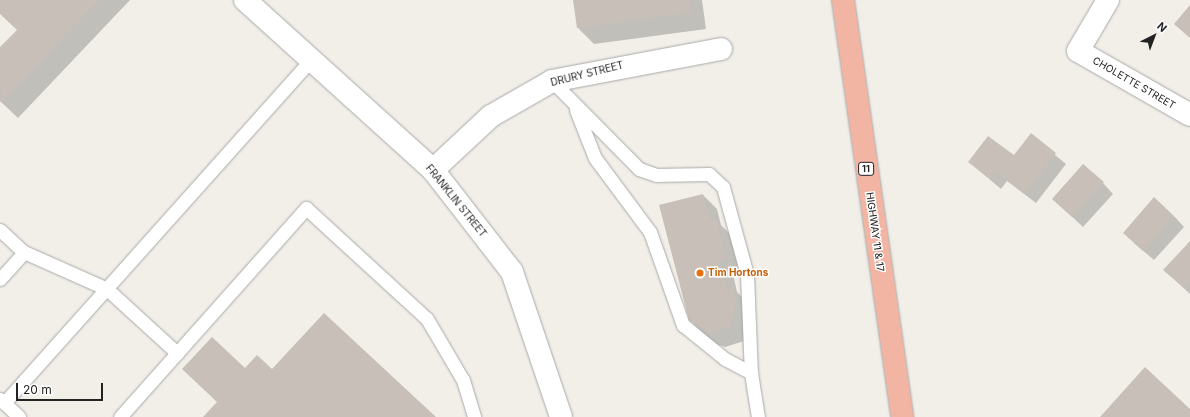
<!DOCTYPE html>
<html>
<head>
<meta charset="utf-8">
<style>
  body { margin:0 }
  #map { position:relative; width:1190px; height:417px; overflow:hidden; background:#f2efe9; font-family:Inter,sans-serif }
  div>[style] { position:absolute }
  .shadow>* { inset:0; background:#0003 }
  .building>* { inset:0; background:#c7bfb8 }
  .roads { filter:drop-shadow(0 0 1px #a9a9a9) drop-shadow(0 0 1px #a9a9a9) }
  .service>* { height:13px; margin:-6.5px; padding:0 6.5px; transform-origin:6.5px; border-radius:6.5px; background:#fff }
  .minor>* { height:22px; margin:-11px; padding:0 11px; transform-origin:11px; border-radius:11px; background:#fff }
  .trunk>* { height:22px; margin:-11px; padding:0 11px; transform-origin:11px; border-radius:11px; background:#f2b4a3 }
  .dots>* { width:11px; height:11px; translate:-50% -50%; box-sizing:border-box; border:2px solid #fff; border-radius:50% }
  span { translate:-50% -50%; white-space:nowrap; text-align:center; line-height:1.15; -webkit-text-stroke:3px #fff; paint-order:stroke }
  .shield-label span { padding:1px 3px; background:#fff; border:1px solid; border-radius:3px; -webkit-text-stroke-width:0 }
  .shield-label { font-size:9px; color:#222; font-weight:700 }
  .street-label { font-size:10px; color:#222 }
  .food-label { font-size:10px; color:#c56008; font-weight:700 }
  .left { translate:0 -50%; text-align:left }
  .north { position:absolute; left:1134px; top:16px; width:40px; height:40px; -webkit-text-stroke:3px #fff; paint-order:stroke; rotate:42deg; font-size:11px; font-weight:700; line-height:16px; text-align:center; color:#222 }
  .north::after { content:''; display:block; margin:auto; width:14px; height:18px; background:#222; clip-path:polygon(50% 0,100% 100%,50% 72%,0 100%) }
  .scale { position:absolute; left:16px; top:383px; width:87px; height:18px; box-sizing:border-box; border:2px solid #222; border-top:0; padding-left:5px; font-size:12px; line-height:14px; white-space:nowrap; color:#222; -webkit-text-stroke:3px #fff; paint-order:stroke }
</style>
</head>
<body>
<div id="map">
  <div class="shadow">
    <i style="clip-path:polygon(0 0,130px 0,18px 118px,0 101px,0 49px,18px 30px,0 13px)"></i>
    <i style="clip-path:polygon(574px 0,702px 0,706px 29px,594px 44px,578px 28px)"></i>
    <i style="clip-path:polygon(1031px 135px,1066px 164px,1036px 203px,1007px 181px,1001px 189px,969px 162px,1014px 157px)"></i>
    <i style="clip-path:polygon(1103px 183px,1113px 194px,1083px 227px,1053px 199px)"></i>
    <i style="clip-path:polygon(703px 195px,717px 209px,721px 225px,730px 234px,740px 272px,733px 274px,737px 292px,746px 301px,744px 341px,725px 347px,713px 343px,702px 332px,716px 335px,702px 332px,690px 320px)"></i>
    <i style="clip-path:polygon(1174px 216px,1184px 227px,1154px 260px,1134px 243px)"></i>
    <i style="clip-path:polygon(1190px 242px,1190px 294px,1175px 280px)"></i>
  </div>
  <div class="building">
    <i style="clip-path:polygon(0 0,99px 0,1px 103px,0 47px,17px 30px,0 14px)"></i>
    <i style="clip-path:polygon(573px 0,689px 0,691px 13px,577px 28px)"></i>
    <i style="clip-path:polygon(1190px 5px,1190px 38px,1174px 24px)"></i>
    <i style="clip-path:polygon(1031px 133px,1056px 153px,1025px 194px,996px 172px,990px 179px,968px 162px,988px 136px,1014px 155px)"></i>
    <i style="clip-path:polygon(1083px 164px,1104px 182px,1072px 217px,1052px 199px)"></i>
    <i style="clip-path:polygon(703px 194px,710px 220px,716px 219px,726px 258px,719px 260px,727px 289px,733px 286px,736px 303px,730px 327px,711px 334px,689px 320px,659px 205px)"></i>
    <i style="clip-path:polygon(1154px 197px,1174px 216px,1143px 251px,1123px 233px)"></i>
    <i style="clip-path:polygon(1190px 241px,1190px 281px,1184px 288px,1163px 270px)"></i>
    <i style="clip-path:polygon(324px 313px,436px 417px,203px 417px,217px 402px,182px 369px,212px 337px,245px 368px,257px 355px,272px 369px)"></i>
    <i style="clip-path:polygon(1145px 367px,1190px 409px,1190px 417px,1100px 417px)"></i>
  </div>
  <div class="roads">
    <div class="service">
      <i style="left:552px;top:81px;width:124px;rotate:45.3deg"></i>
      <i style="left:639px;top:169px;width:18px;rotate:19deg"></i>
      <i style="left:656px;top:175px;width:53px;rotate:-1.1deg"></i>
      <i style="left:709px;top:174px;width:19px;rotate:43deg"></i>
      <i style="left:723px;top:187px;width:91px;rotate:74.7deg"></i>
      <i style="left:747px;top:275px;width:98px;rotate:87.7deg"></i>
      <i style="left:751px;top:373px;width:45px;rotate:81deg"></i>
      <i style="left:576px;top:110px;width:52px;rotate:68.4deg"></i>
      <i style="left:595px;top:158px;width:92px;rotate:53.4deg"></i>
      <i style="left:650px;top:232px;width:99px;rotate:70.5deg"></i>
      <i style="left:683px;top:325px;width:54px;rotate:39deg"></i>
      <i style="left:725px;top:359px;width:30px;rotate:28deg"></i>
      <i style="left:0;top:230px;width:33px;rotate:43deg"></i>
      <i style="left:24px;top:252px;width:91px;rotate:24deg"></i>
      <i style="left:107px;top:289px;width:95px;rotate:42.4deg"></i>
      <i style="left:0;top:279px;width:36px;rotate:-48deg"></i>
      <i style="left:0;top:399px;width:26px;rotate:43deg"></i>
      <i style="left:4px;top:403px;width:460px;rotate:-48.2deg"></i>
      <i style="left:120px;top:417px;width:280px;rotate:-48.3deg"></i>
      <i style="left:306px;top:208px;width:164px;rotate:42.5deg"></i>
      <i style="left:427px;top:319px;width:71px;rotate:59.5deg"></i>
      <i style="left:463px;top:380px;width:39px;rotate:73deg"></i>
    </div>
    <div class="minor">
      <i style="left:245px;top:0;width:253px;rotate:42.1deg"></i>
      <i style="left:433px;top:170px;width:129px;rotate:52.2deg"></i>
      <i style="left:512px;top:272px;width:153px;rotate:71.3deg"></i>
      <i style="left:1108px;top:0;width:59px;rotate:120.5deg"></i>
      <i style="left:1078px;top:51px;width:129px;rotate:29.7deg"></i>
      <i style="left:433px;top:170px;width:79px;rotate:-43deg"></i>
      <i style="left:491px;top:116px;width:70px;rotate:-29.8deg"></i>
      <i style="left:552px;top:81px;width:172px;rotate:-10.7deg"></i>
    </div>
    <div class="trunk">
      <i style="left:843px;top:0;width:421px;rotate:81.9deg"></i>
    </div>
  </div>
  <div class="dots">
    <i style="left:700px;top:273px;background:#e8710a"></i>
  </div>
  <div class="shield-label">
    <span style="left:866px;top:169px">11</span>
  </div>
  <div class="street-label">
    <span style="left:587px;top:74px;rotate:-14deg">DRURY STREET</span>
    <span style="left:1134px;top:83px;rotate:30deg">CHOLETTE STREET</span>
    <span style="left:456px;top:201px;rotate:51deg">FRANKLIN STREET</span>
    <span style="left:875px;top:232px;rotate:82deg">HIGHWAY 11 &amp; 17</span>
  </div>
  <div class="food-label">
    <span class="left" style="left:708px;top:273px">Tim Hortons</span>
  </div>
  <div class="north">N</div>
  <div class="scale">20 m</div>
</div>
</body>
</html>
